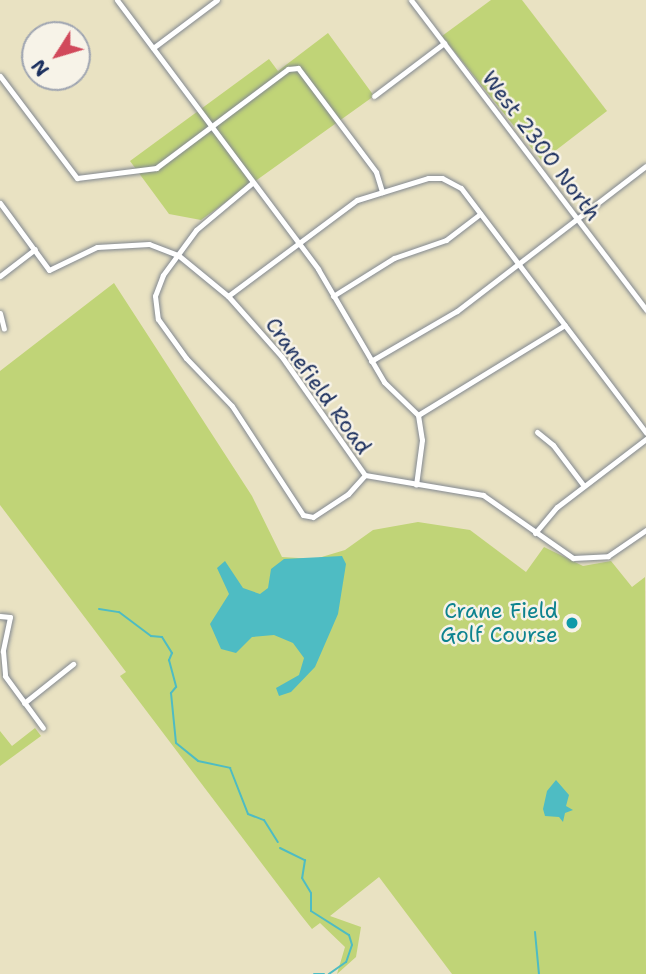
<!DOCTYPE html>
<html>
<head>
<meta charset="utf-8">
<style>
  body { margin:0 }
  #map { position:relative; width:646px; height:974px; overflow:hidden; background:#e9e2c2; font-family:"Shantell Sans",sans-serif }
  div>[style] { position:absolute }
  .green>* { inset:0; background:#c0d477 }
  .water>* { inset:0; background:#4ebcc3 }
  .stream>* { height:2px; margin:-1px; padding:0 1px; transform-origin:1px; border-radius:1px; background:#4ebcc3 }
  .roads { filter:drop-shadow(0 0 2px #828890) drop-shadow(0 0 2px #828890) }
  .minor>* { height:5px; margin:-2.5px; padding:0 2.5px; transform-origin:2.5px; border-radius:2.5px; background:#fff }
  .dots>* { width:19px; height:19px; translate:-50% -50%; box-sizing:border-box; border:4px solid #f7f3e8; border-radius:50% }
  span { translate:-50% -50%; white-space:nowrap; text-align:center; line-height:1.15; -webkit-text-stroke:5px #f7f3e8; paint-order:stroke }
  .street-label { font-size:21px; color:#1b2f5e }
  .culture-label { font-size:21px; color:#0d838f }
  .right { translate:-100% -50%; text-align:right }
  .north { position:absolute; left:21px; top:21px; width:70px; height:70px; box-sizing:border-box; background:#f7f3e8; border:2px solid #9fa5b1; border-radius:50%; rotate:233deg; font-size:19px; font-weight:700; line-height:28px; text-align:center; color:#1b2f5e }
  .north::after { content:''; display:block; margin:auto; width:24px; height:32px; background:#d1495b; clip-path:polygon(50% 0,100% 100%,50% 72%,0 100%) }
</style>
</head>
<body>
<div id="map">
  <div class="green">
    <i style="clip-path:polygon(491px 0,522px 0,607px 111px,542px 161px,442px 36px)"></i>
    <i style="clip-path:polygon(328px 33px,374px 96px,201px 220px,169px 214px,130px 161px,269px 59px,278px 71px)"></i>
    <i style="clip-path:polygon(114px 283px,252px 496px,282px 557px,315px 559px,345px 550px,373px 530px,418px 522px,470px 530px,526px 572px,544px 547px,583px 566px,611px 561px,632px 587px,645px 577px,646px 974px,452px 974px,379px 877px,330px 916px,361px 927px,356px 957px,337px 974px,345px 947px,320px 923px,312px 929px,300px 914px,120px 676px,126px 672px,0 505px,0 371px)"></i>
    <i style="clip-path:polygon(35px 728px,41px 736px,0 766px,0 731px,12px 746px)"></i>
  </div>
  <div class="water">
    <i style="clip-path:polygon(342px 556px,346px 564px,338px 614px,315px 667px,291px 692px,279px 696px,276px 688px,299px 675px,304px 658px,293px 643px,274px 635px,252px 637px,236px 653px,221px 649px,210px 624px,229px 594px,217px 568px,225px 561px,243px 588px,260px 594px,268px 588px,271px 569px,284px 559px)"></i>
    <i style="clip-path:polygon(556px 780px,569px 795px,566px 806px,573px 810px,565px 813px,563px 822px,559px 817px,545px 816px,543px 809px,547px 791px)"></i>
  </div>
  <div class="stream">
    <i style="left:99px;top:609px;width:20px;rotate:9deg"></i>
    <i style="left:119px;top:612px;width:40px;rotate:37deg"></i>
    <i style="left:151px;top:636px;width:11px;rotate:5deg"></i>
    <i style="left:162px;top:637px;width:19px;rotate:58deg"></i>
    <i style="left:172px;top:653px;width:8px;rotate:113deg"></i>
    <i style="left:169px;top:660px;width:28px;rotate:75deg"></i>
    <i style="left:176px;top:687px;width:8px;rotate:130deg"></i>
    <i style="left:171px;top:693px;width:50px;rotate:84.3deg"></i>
    <i style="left:176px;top:743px;width:28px;rotate:39deg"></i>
    <i style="left:198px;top:761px;width:33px;rotate:12deg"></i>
    <i style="left:230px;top:768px;width:49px;rotate:68.6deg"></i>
    <i style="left:248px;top:814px;width:17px;rotate:21deg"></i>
    <i style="left:264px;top:820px;width:26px;rotate:58deg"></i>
    <i style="left:280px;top:848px;width:28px;rotate:26deg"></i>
    <i style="left:305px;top:860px;width:18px;rotate:99deg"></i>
    <i style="left:302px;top:878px;width:17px;rotate:59deg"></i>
    <i style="left:311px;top:893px;width:18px;rotate:90deg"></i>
    <i style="left:311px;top:911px;width:45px;rotate:32.3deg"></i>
    <i style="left:349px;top:935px;width:10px;rotate:73deg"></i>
    <i style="left:352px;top:945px;width:18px;rotate:109deg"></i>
    <i style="left:346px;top:962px;width:21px;rotate:145deg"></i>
    <i style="left:535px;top:932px;width:42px;rotate:84.6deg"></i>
    <i style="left:314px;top:974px;width:10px"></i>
  </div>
  <div class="roads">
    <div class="minor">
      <i style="left:117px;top:0;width:336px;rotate:53.2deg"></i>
      <i style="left:318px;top:269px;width:131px;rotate:59.7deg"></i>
      <i style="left:384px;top:382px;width:47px;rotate:44.1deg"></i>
      <i style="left:418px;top:415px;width:25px;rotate:81deg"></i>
      <i style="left:422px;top:440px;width:45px;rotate:97.6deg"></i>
      <i style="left:411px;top:0;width:389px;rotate:52.8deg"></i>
      <i style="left:153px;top:48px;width:80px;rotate:-36.9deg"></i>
      <i style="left:0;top:76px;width:128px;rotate:53deg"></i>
      <i style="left:77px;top:178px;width:80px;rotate:-7.2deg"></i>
      <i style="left:156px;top:168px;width:165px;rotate:-36.9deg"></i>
      <i style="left:288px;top:69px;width:10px;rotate:-6deg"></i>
      <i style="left:298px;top:68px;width:130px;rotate:53.1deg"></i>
      <i style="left:376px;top:172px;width:21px;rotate:73deg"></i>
      <i style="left:374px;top:96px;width:88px;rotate:-37.1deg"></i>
      <i style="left:252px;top:183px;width:73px;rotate:140deg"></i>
      <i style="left:196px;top:230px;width:56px;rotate:126.3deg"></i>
      <i style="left:163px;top:275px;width:22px;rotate:111deg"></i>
      <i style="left:155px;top:296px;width:23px;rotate:83deg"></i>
      <i style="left:158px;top:319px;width:48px;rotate:54.3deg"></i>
      <i style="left:186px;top:358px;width:66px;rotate:46.2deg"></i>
      <i style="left:232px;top:406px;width:130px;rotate:56.9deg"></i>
      <i style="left:303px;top:515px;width:10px;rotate:11deg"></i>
      <i style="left:313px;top:517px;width:42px;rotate:-33.3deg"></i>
      <i style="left:348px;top:494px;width:25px;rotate:-48deg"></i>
      <i style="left:0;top:203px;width:83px;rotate:53.8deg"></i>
      <i style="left:49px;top:270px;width:53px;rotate:-25.6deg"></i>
      <i style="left:97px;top:247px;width:52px;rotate:-3.3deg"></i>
      <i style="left:149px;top:244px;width:31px;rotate:21deg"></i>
      <i style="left:178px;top:255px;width:65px;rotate:39.4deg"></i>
      <i style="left:228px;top:296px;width:81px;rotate:48.5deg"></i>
      <i style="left:282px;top:357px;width:144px;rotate:54.9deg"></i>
      <i style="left:365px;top:475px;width:120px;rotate:9.6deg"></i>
      <i style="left:483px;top:495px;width:110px;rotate:35deg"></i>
      <i style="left:573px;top:558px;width:35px;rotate:-3deg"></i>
      <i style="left:608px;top:556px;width:46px;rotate:-34.4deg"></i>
      <i style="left:0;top:276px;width:44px;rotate:-37.6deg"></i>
      <i style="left:228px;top:296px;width:161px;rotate:-36.7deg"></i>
      <i style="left:357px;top:200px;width:74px;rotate:-17.2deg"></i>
      <i style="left:428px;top:178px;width:14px"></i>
      <i style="left:442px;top:178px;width:21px;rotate:28deg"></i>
      <i style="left:461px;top:188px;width:307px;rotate:52.9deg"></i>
      <i style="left:333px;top:296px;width:72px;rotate:-31.9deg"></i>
      <i style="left:394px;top:258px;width:55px;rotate:-19.1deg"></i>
      <i style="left:446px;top:240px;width:43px;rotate:-37.4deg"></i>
      <i style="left:0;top:313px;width:16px;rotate:76deg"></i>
      <i style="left:371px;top:361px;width:99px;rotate:-30.2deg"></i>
      <i style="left:457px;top:311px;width:238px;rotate:-37.5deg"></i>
      <i style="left:418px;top:415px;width:172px;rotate:-31.5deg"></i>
      <i style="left:537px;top:432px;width:21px;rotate:39deg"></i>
      <i style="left:553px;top:445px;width:51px;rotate:52.9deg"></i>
      <i style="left:535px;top:533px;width:34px;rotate:-50deg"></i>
      <i style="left:557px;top:507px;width:112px;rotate:-37.4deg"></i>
      <i style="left:0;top:616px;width:10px;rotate:6deg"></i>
      <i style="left:10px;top:617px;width:35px;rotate:102deg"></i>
      <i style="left:3px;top:651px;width:25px;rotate:85deg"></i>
      <i style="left:5px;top:676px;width:64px;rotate:53.8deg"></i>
      <i style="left:24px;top:703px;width:63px;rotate:-38.5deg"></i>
    </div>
  </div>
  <div class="dots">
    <i style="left:572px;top:623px;background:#0f9aa8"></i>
  </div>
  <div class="street-label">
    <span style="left:541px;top:146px;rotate:53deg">West 2300 North</span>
    <span style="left:318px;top:386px;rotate:54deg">Cranefield Road</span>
  </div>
  <div class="culture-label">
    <span class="right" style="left:558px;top:623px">Crane Field<br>Golf Course</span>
  </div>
  <div class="north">N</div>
</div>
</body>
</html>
